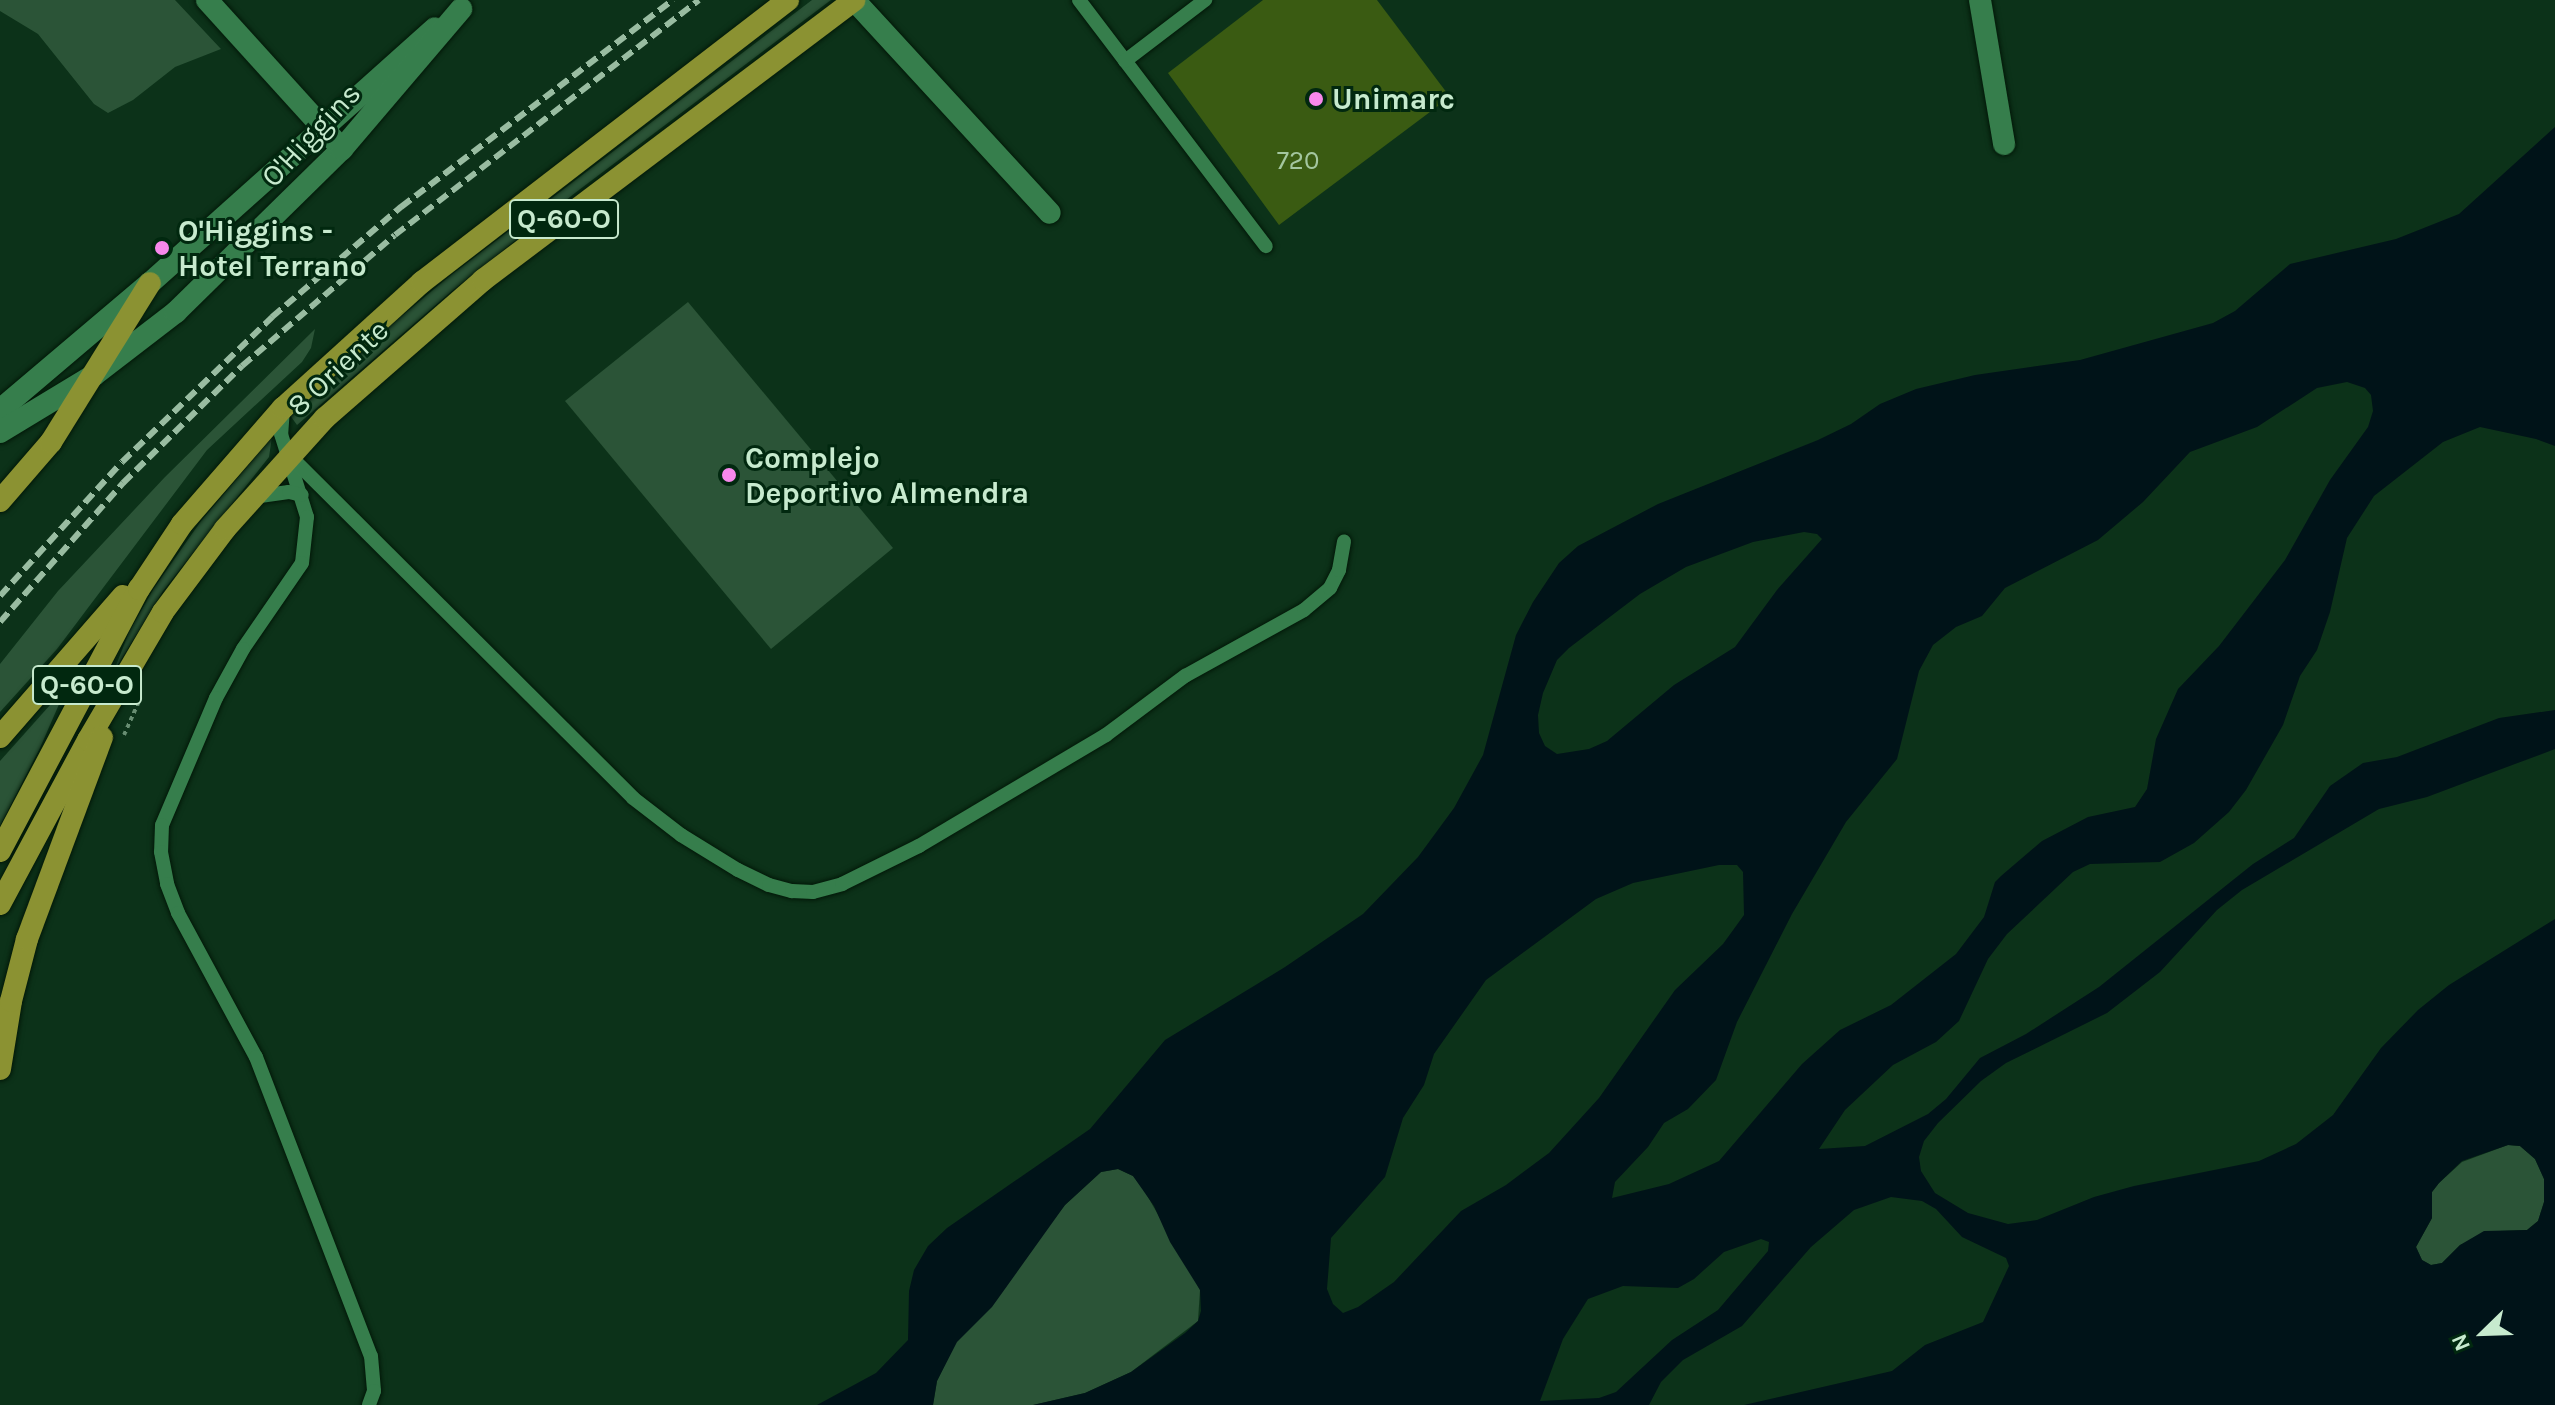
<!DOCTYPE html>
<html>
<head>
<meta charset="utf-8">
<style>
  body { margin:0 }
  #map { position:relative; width:2555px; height:1405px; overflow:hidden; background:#0c3219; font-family:Karla,sans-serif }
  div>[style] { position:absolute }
  .green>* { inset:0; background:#2b5437 }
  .water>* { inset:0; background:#001318 }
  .building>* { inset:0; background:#3a5b12 }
  .path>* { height:4px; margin-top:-2px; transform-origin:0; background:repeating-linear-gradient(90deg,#688d72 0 4px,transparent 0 8px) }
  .roads { filter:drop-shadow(0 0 2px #031808) drop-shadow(0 0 2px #031808) }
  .service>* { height:14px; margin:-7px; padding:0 7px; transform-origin:7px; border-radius:7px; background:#367e4c }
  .minor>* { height:22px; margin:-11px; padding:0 11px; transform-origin:11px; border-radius:11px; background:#367e4c }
  .secondary>* { height:22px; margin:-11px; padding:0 11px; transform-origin:11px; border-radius:11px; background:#367e4c }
  .primary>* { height:22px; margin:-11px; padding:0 11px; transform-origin:11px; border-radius:11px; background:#8b9232 }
  .rail>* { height:6px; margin-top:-3px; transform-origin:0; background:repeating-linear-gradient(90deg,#99bca1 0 12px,transparent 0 18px) }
  .dots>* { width:22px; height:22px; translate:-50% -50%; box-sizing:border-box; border:4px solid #01280f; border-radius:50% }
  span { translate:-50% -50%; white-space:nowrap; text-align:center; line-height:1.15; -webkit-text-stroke:6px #01280f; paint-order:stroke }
  .number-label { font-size:26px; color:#a4c69f }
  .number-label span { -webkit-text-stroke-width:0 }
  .shield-label span { padding:2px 6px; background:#01280f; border:2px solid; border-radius:6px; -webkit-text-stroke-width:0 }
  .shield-label { font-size:28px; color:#c7eace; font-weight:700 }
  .poi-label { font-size:30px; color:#c7eace; font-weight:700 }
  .left { translate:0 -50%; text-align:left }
  .street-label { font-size:30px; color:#c7eace }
  .north { position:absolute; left:2443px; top:1293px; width:80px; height:80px; -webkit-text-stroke:6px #01280f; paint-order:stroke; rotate:247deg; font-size:22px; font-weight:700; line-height:32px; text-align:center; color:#c7eace }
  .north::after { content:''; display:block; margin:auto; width:28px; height:36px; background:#c7eace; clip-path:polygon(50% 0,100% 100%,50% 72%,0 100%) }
</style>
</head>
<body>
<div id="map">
  <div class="green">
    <i style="clip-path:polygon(0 0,175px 0,221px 49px,175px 67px,133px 100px,108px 113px,94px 104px,38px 34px,0 11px)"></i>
    <i style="clip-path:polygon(812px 0,831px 0,575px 193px,452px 291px,297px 425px,289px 414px,303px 398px,451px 275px)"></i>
    <i style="clip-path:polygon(688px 302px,893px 548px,771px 649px,565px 401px)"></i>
    <i style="clip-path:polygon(315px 329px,311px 348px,302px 362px,207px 450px,57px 649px,0 712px,0 664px,58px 591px,165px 477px)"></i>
    <i style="clip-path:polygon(272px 437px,269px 457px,163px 591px,113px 673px,129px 632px,154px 588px,201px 521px)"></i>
    <i style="clip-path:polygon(67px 686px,40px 748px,0 826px,0 761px)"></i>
    <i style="clip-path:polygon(2508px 1145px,2520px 1146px,2535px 1159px,2544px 1179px,2544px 1202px,2538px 1221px,2527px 1230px,2500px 1231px,2460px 1245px,2442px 1263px,2431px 1265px,2422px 1260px,2416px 1247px,2432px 1218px,2432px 1192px,2439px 1183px,2462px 1162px)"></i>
    <i style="clip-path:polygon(1118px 1169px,1133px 1176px,1144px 1190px,1190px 1271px,1200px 1290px,1198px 1321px,1131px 1372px,1085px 1393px,1033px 1405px,933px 1405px,937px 1381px,956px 1342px,1065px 1205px,1101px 1172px)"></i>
  </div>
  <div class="water">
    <i style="clip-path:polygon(evenodd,2555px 127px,2555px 446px,2536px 439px,2480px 427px,2443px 442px,2374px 496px,2347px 538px,2330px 612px,2317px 650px,2300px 676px,2283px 725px,2246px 790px,2229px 812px,2194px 843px,2160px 862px,2090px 864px,2073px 872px,2007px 934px,1988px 959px,1959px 1021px,1936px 1042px,1893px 1065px,1845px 1110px,1819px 1149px,1865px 1146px,1928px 1114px,1946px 1099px,1980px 1058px,2026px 1034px,2099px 987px,2253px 864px,2294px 838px,2330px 786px,2363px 763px,2397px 757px,2499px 718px,2555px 710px,2555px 749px,2427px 797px,2379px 809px,2242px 890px,2217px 910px,2160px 972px,2107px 1013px,2006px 1063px,1981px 1081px,1938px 1123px,1924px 1141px,1919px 1157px,1921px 1171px,1935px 1193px,1968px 1213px,2008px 1224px,2037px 1220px,2094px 1197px,2134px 1186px,2259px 1161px,2296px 1144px,2333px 1115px,2381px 1048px,2418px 1010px,2449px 985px,2555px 919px,2555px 1405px,1744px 1405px,1892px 1371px,1925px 1345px,1983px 1322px,2009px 1266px,2006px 1258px,1962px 1237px,1936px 1209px,1922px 1201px,1891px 1197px,1854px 1210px,1811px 1247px,1742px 1326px,1683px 1360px,1661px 1382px,1649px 1405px,1033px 1405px,1085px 1393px,1131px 1372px,1185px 1333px,1198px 1321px,1201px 1311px,1200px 1290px,1170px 1242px,1154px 1206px,1133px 1176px,1118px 1169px,1101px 1172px,1065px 1205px,992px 1307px,957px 1342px,937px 1381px,933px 1405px,817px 1405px,876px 1373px,908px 1340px,909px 1291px,914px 1270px,928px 1246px,947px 1228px,1090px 1129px,1165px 1040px,1285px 967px,1363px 914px,1418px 857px,1454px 808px,1483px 755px,1516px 635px,1533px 602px,1559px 563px,1578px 546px,1658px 504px,1818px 440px,1851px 424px,1880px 404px,1916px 389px,1975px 375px,2080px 360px,2213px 323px,2235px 311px,2290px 264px,2396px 239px,2459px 214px,2555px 127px,2347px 382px,2365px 388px,2371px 395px,2373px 411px,2368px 427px,2330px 480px,2285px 560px,2219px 646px,2178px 689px,2156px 739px,2147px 789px,2135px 807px,2088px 817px,2042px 841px,2001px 876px,1995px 882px,1984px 917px,1956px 954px,1891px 1005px,1840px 1030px,1802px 1064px,1719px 1161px,1669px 1184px,1612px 1198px,1615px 1182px,1648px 1147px,1664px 1123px,1688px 1109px,1716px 1080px,1737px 1022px,1792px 914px,1846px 822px,1897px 759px,1919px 671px,1933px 645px,1956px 627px,1982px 616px,2005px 588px,2098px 540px,2143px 502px,2190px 452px,2257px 427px,2317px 388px,2347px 382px,2555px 127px,1804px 532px,1817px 534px,1822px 539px,1777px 590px,1735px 647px,1674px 685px,1607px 741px,1589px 749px,1557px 754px,1545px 746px,1539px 733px,1538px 715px,1543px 693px,1557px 660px,1569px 648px,1640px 594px,1686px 567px,1753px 542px,1804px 532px,2555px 127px,1719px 865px,1737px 865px,1743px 872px,1744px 915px,1723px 944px,1675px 990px,1599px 1098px,1549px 1153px,1506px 1185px,1461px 1211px,1394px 1282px,1358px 1307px,1343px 1313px,1333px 1304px,1327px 1289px,1331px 1238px,1385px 1177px,1403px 1118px,1424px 1085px,1434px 1054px,1486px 980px,1596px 899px,1633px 883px,1719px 865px,2555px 127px,2508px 1145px,2520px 1146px,2535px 1159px,2544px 1179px,2544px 1202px,2538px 1221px,2527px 1230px,2484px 1231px,2460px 1245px,2442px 1263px,2431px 1265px,2422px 1260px,2416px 1247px,2432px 1218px,2432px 1192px,2439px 1183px,2462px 1161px,2508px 1145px,2555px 127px,1761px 1239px,1769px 1242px,1768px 1251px,1718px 1310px,1672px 1340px,1616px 1392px,1599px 1398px,1540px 1401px,1563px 1339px,1588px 1299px,1623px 1286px,1678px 1288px,1694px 1279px,1724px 1252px,1761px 1239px)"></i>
  </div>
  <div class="building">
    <i style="clip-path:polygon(1263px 0,1377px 0,1450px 97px,1279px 225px,1168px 73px)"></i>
  </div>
  <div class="path">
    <i style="left:124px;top:735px;width:35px;rotate:-66deg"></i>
  </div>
  <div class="roads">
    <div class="service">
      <i style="left:1079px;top:0;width:309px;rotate:52.8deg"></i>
      <i style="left:1125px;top:61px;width:101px;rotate:-37.3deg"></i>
      <i style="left:283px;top:408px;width:26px;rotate:94deg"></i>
      <i style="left:281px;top:434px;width:87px;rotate:72.6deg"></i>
      <i style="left:307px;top:517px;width:46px;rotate:96.2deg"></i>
      <i style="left:302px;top:563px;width:104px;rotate:124.5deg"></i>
      <i style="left:243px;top:649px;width:56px;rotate:118.9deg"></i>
      <i style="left:216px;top:698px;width:138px;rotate:113deg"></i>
      <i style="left:162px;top:825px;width:27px;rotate:92deg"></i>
      <i style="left:161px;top:852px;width:33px;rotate:79deg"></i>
      <i style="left:167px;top:884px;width:31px;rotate:69deg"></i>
      <i style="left:178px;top:913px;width:164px;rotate:61.6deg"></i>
      <i style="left:256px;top:1057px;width:320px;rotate:69deg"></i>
      <i style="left:371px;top:1356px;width:35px;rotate:85deg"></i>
      <i style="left:374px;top:1391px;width:15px;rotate:110deg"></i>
      <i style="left:290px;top:456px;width:484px;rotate:44.9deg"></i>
      <i style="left:633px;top:798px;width:61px;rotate:37.6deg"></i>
      <i style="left:681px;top:835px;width:67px;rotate:31.6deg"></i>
      <i style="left:738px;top:870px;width:34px;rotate:26deg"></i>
      <i style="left:769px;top:885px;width:24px;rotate:15deg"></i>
      <i style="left:792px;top:891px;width:21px;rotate:3deg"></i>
      <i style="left:813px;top:892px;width:30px;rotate:-15deg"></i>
      <i style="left:842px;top:884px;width:86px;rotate:-26.3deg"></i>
      <i style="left:919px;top:846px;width:217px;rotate:-30.7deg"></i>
      <i style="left:1106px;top:735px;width:99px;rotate:-36.8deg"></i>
      <i style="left:1185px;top:676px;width:136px;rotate:-29deg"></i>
      <i style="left:1304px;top:610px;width:34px;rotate:-40deg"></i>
      <i style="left:1330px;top:588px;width:20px;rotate:-63deg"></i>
      <i style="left:1339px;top:570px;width:29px;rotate:-80deg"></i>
      <i style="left:253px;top:497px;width:36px;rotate:-8deg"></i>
      <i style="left:289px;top:492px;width:13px;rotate:13deg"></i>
    </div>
    <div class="minor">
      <i style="left:207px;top:0;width:201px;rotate:47.8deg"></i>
      <i style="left:854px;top:0;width:289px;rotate:47.4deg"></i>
      <i style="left:1980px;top:0;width:146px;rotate:80.5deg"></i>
    </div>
    <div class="secondary">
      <i style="left:0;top:410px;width:197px;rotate:-40.3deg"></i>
      <i style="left:150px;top:283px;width:382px;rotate:-41.8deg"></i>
      <i style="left:0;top:432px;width:110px;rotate:-31.2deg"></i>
      <i style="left:94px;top:375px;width:103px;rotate:-37.5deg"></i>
      <i style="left:176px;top:312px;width:233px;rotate:-44.5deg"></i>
      <i style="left:342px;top:149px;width:184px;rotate:-49.6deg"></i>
    </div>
    <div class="primary">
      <i style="left:0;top:501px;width:78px;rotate:-49.2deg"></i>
      <i style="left:51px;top:442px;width:187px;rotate:-58.1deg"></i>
      <i style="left:0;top:737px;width:187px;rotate:-48.9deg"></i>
      <i style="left:0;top:851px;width:297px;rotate:-62.1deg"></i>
      <i style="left:139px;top:589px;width:78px;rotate:-56.5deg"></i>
      <i style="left:182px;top:524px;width:154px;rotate:-49deg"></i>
      <i style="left:283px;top:408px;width:188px;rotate:-42.2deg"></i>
      <i style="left:422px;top:282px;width:462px;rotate:-37.6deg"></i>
      <i style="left:0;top:904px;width:186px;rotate:-61.8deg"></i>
      <i style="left:88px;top:740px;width:148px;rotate:-59.6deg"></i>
      <i style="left:163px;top:612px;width:104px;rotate:-53.2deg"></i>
      <i style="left:225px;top:529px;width:149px;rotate:-48deg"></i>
      <i style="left:325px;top:418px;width:210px;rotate:-41.1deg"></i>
      <i style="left:483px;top:280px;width:465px;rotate:-37deg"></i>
      <i style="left:0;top:1069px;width:69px;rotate:-80.8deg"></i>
      <i style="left:11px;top:1001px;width:64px;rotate:-75.5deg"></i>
      <i style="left:27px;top:939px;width:215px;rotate:-69.6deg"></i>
    </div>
  </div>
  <div class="rail">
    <i style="left:0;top:596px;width:181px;rotate:-47.7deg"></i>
    <i style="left:122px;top:462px;width:209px;rotate:-44deg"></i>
    <i style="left:272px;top:317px;width:170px;rotate:-40.5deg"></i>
    <i style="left:401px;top:207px;width:342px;rotate:-37.3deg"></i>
    <i style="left:0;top:622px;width:186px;rotate:-48.5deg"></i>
    <i style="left:123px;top:483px;width:167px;rotate:-44.5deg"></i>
    <i style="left:242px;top:366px;width:201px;rotate:-40.6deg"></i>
    <i style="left:395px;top:235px;width:384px;rotate:-37.7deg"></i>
  </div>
  <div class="dots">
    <i style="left:1316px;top:99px;background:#f788eb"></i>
    <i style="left:162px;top:248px;background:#f788eb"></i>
    <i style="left:729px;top:475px;background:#f788eb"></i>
  </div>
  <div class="number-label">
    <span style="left:1298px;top:161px">720</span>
  </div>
  <div class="shield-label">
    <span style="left:564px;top:219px">Q-60-O</span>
    <span style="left:87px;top:685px">Q-60-O</span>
  </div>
  <div class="poi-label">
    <span class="left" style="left:1332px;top:99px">Unimarc</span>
    <span class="left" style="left:178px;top:248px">O'Higgins -<br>Hotel Terrano</span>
    <span class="left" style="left:745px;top:475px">Complejo<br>Deportivo Almendra</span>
  </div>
  <div class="street-label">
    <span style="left:311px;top:135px;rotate:-47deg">O'Higgins</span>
    <span style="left:338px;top:368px;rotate:-43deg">8 Oriente</span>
  </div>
  <div class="north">N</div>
</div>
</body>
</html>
